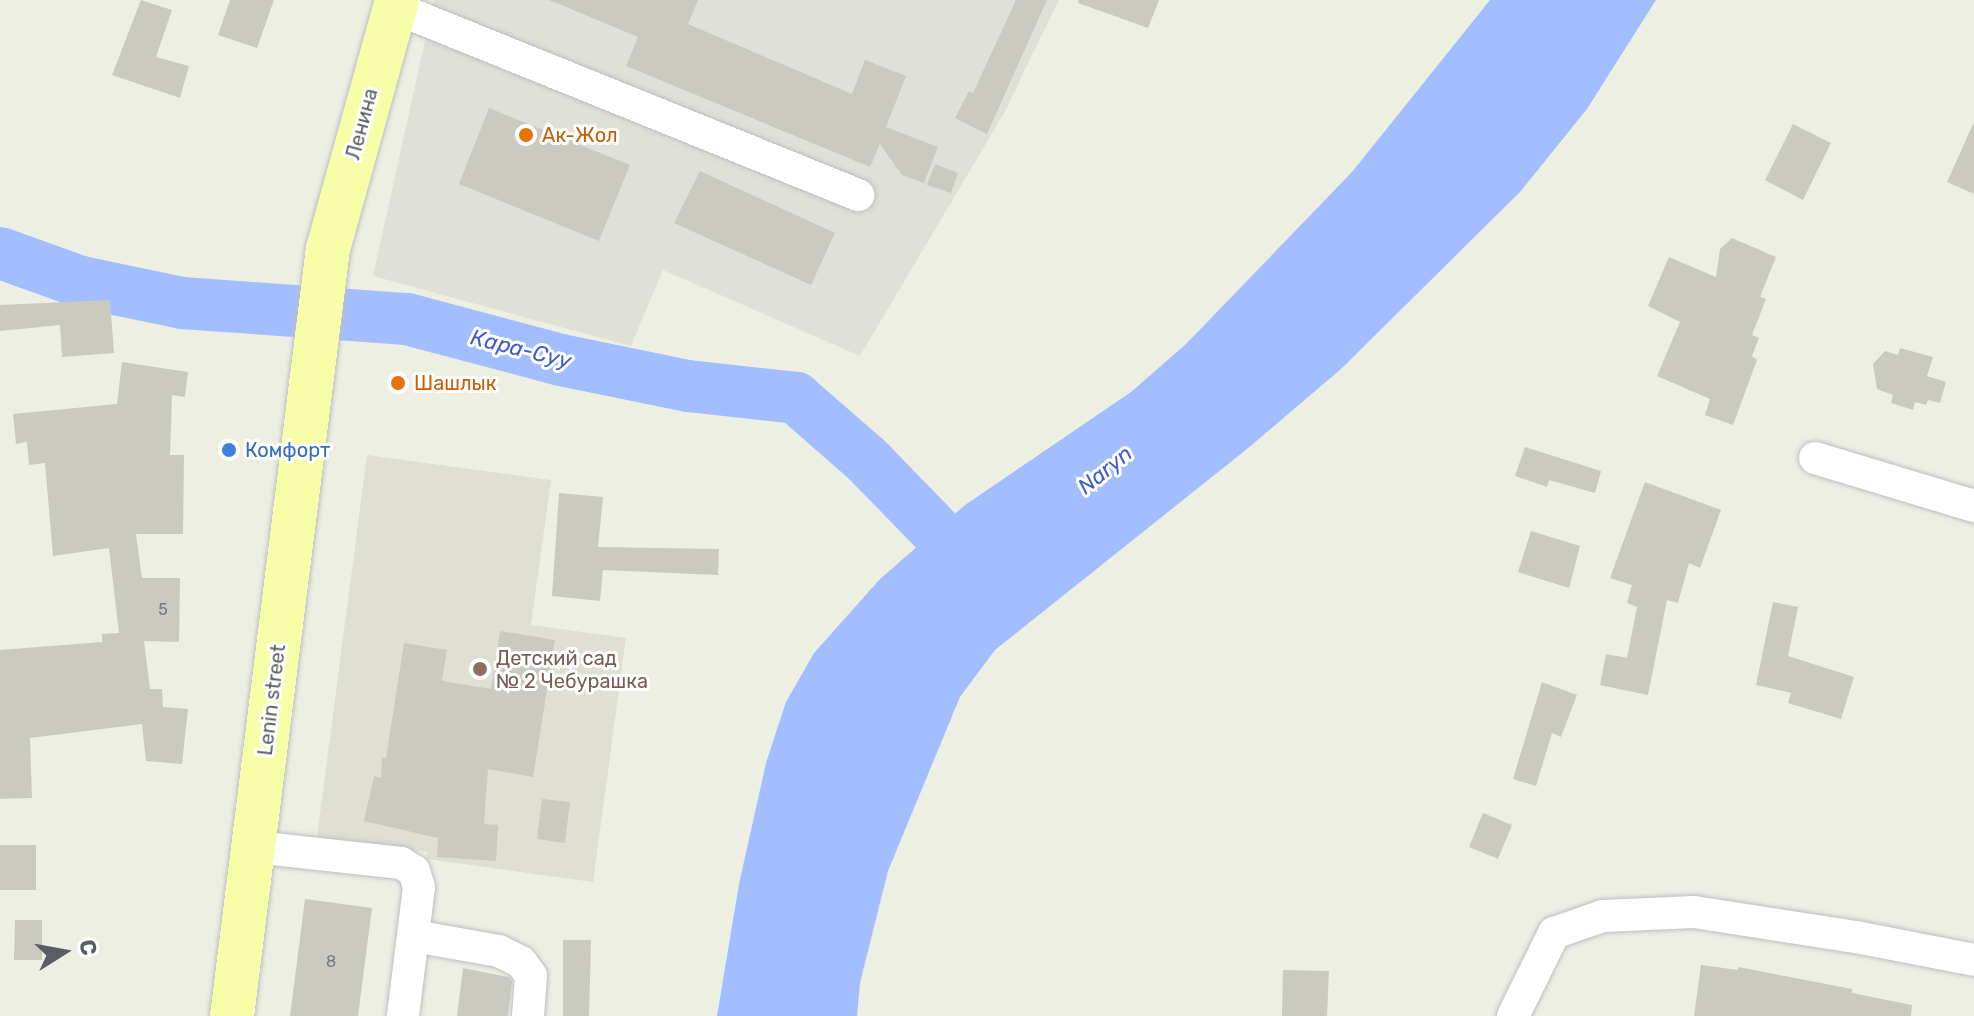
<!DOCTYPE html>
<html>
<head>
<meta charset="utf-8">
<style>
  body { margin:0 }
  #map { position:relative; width:1974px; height:1016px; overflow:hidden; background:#eeefe3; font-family:Rubik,sans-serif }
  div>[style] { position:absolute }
  .industrial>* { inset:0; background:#dfe0d7 }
  .education>* { inset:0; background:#dfdfd2 }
  .water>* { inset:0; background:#a3beff }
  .river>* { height:52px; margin:-26px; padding:0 26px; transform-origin:26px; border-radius:26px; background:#a3beff }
  .building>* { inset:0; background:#cacac0 }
  .roads { filter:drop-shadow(0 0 2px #bdbec5) drop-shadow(0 0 2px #bdbec5) }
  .street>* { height:32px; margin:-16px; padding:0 16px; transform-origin:16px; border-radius:16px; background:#fff }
  .primary>* { height:44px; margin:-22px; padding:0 22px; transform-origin:22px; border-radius:22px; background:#f6ffa8 }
  .dots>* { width:22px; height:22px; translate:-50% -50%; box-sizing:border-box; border:4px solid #fff; border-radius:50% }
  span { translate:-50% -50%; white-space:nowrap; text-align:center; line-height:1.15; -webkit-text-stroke:6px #fff; paint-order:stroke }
  .number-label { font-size:16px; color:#77787c }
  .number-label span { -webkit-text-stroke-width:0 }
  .street-label { font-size:20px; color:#5b5d65 }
  .food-label { font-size:20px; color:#c56008 }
  .left { translate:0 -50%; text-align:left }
  .shop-label { font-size:20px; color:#366cbe }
  .education-label { font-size:20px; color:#785e54 }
  .water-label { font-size:22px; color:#3f5dc9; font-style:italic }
  .north { position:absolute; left:24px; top:912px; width:80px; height:80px; -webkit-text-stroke:6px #fff; paint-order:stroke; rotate:79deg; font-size:22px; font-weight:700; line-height:32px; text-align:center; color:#5b5d65 }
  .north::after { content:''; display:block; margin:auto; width:28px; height:36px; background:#5b5d65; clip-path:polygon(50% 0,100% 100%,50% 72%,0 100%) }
</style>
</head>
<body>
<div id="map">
  <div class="industrial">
    <i style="clip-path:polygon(434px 0,1059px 0,1004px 113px,860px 356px,663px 270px,631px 346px,373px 276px)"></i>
  </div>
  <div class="education">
    <i style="clip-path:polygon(367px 455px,551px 480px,531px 625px,626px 638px,593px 882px,427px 859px,427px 852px,317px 837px)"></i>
  </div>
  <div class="water">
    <i style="clip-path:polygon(1490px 0,1656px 0,1587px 109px,1520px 192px,1430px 281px,1341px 369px,1247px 449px,995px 650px,960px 697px,888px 871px,860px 983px,857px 1016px,717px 1016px,739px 884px,766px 763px,786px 702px,814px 653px,880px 579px,965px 505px,1131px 392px,1186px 344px,1352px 172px)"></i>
  </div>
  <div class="river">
    <i style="left:0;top:253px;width:86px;rotate:19.7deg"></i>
    <i style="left:81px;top:282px;width:103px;rotate:11.7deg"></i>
    <i style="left:182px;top:303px;width:226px;rotate:4.1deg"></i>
    <i style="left:407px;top:319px;width:159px;rotate:14.9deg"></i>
    <i style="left:561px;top:360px;width:130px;rotate:11.6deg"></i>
    <i style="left:688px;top:386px;width:109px;rotate:6.3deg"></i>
    <i style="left:796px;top:398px;width:94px;rotate:41.1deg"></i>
    <i style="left:867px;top:460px;width:158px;rotate:45.8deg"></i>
  </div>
  <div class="building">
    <i style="clip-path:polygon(141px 0,172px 10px,156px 57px,189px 66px,180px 98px,112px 75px)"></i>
    <i style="clip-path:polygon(230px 0,274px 0,257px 48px,218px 35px)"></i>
    <i style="clip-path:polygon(549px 0,698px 0,688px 24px,852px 94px,865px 60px,906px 76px,886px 127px,938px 147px,924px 183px,902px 175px,880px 144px,870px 167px,626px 66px,638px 37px)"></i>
    <i style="clip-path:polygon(1016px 0,1047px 0,987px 134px,955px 118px,969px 91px,973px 93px)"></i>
    <i style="clip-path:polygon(1078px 0,1159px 0,1148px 28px,1078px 3px)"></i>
    <i style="clip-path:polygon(489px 108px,630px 165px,599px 241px,459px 184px)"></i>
    <i style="clip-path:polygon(1974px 122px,1974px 194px,1947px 182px)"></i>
    <i style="clip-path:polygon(1793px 124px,1831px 143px,1803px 200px,1765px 180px)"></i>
    <i style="clip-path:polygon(935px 164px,958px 173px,951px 193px,927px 185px)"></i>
    <i style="clip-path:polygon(700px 171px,835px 233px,811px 285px,674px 223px)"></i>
    <i style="clip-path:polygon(1732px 238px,1776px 257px,1760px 297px,1766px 299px,1752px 335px,1759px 338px,1752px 356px,1757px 360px,1733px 425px,1705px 415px,1710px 399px,1657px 376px,1680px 322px,1648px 306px,1669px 257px,1716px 277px,1720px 249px)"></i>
    <i style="clip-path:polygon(110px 300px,114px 353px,62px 357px,60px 325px,0 331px,0 305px)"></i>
    <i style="clip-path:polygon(1900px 348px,1933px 357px,1927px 376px,1946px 382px,1940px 403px,1928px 400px,1926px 405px,1915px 402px,1913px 410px,1891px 403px,1893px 395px,1877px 389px,1873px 364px,1885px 351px,1898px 355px)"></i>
    <i style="clip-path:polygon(122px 362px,188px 372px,185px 397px,172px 395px,170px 455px,184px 455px,183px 534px,136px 534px,142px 578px,180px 578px,179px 642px,144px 641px,150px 689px,162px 689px,163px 707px,188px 709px,182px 764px,146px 761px,142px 724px,30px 738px,32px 798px,0 799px,0 650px,102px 642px,102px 634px,119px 633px,109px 548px,53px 556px,45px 463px,29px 465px,27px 442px,16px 444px,13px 414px,117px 404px)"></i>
    <i style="clip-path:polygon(1525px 447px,1601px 471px,1595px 493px,1549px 480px,1547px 487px,1515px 476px)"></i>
    <i style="clip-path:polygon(1645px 482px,1721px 510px,1700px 568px,1689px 563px,1678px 603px,1667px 600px,1648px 695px,1600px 685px,1606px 654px,1627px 658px,1637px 607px,1627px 603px,1632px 585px,1610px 578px)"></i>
    <i style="clip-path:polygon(559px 493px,603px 497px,598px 547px,719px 549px,718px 575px,603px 570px,600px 601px,552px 596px)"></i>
    <i style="clip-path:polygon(1531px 531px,1580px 546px,1569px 588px,1518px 572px)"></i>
    <i style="clip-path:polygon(1773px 602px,1798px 607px,1788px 656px,1854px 677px,1841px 719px,1788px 703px,1791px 693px,1756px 685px)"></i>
    <i style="clip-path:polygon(500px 631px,555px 640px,533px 777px,488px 769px,484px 824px,498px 825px,496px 861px,437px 857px,438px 838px,364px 821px,374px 776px,381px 778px,382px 758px,386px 758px,404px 643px,447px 650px,442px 681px,491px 689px)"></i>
    <i style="clip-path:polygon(1542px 682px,1577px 695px,1561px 737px,1552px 733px,1536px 786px,1513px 779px)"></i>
    <i style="clip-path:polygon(542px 799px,570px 802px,565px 843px,537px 839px)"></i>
    <i style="clip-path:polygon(1483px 813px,1512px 825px,1498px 859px,1469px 847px)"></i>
    <i style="clip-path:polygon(0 845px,36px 845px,36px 890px,0 890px)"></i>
    <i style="clip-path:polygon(305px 899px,372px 908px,358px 1016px,290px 1016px)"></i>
    <i style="clip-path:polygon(15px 920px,42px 920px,42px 960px,14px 960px)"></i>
    <i style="clip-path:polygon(563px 940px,591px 940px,589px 1016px,563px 1016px)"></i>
    <i style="clip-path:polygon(1701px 965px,1738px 970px,1738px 967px,1852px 989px,1852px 993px,1912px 1005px,1911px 1016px,1694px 1016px)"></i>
    <i style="clip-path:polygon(463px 968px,508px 977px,512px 981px,508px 1016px,457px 1016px)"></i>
    <i style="clip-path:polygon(1283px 970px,1329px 971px,1327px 1016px,1282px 1016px)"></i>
  </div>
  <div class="roads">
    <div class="street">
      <i style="left:393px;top:7px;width:502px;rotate:22.01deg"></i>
      <i style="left:1815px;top:458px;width:166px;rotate:16.8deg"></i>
      <i style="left:254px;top:847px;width:148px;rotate:6.2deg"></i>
      <i style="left:401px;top:863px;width:15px;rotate:32deg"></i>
      <i style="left:414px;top:871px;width:17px;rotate:73deg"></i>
      <i style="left:419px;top:887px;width:130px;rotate:97.1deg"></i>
      <i style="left:414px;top:936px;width:86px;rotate:10deg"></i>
      <i style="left:499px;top:951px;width:25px;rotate:27deg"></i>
      <i style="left:521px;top:962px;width:17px;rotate:54deg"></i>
      <i style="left:531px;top:976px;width:40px;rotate:94.3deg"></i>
      <i style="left:1513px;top:1016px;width:93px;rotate:-63.7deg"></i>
      <i style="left:1554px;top:933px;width:52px;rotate:-19.1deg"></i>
      <i style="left:1603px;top:916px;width:91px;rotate:-2.5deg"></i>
      <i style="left:1694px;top:912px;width:164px;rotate:8.8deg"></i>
      <i style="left:1856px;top:937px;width:120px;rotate:11deg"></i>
    </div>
    <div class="primary">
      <i style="left:232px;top:1016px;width:773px;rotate:-82.87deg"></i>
      <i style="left:328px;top:249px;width:258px;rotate:-74.5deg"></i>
    </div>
  </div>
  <div class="dots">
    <i style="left:526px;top:135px;background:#e8710a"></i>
    <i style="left:398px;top:383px;background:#e8710a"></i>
    <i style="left:229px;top:450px;background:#3f7fe0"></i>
    <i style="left:480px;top:669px;background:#8d6e63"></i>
  </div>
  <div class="number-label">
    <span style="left:163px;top:610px">5</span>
    <span style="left:331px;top:962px">8</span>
  </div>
  <div class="street-label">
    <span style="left:362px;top:124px;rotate:-75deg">Ленина</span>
    <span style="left:272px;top:700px;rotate:-83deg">Lenin street</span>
  </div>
  <div class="food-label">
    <span class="left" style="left:542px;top:135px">Ак-Жол</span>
    <span class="left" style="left:414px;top:383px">Шашлык</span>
  </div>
  <div class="shop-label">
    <span class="left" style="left:245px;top:450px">Комфорт</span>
  </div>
  <div class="education-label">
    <span class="left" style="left:496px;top:670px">Детский сад<br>№ 2 Чебурашка</span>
  </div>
  <div class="water-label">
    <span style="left:521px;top:349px;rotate:14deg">Кара-Суу</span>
    <span style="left:1105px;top:470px;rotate:-39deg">Naryn</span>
  </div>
  <div class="north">С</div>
</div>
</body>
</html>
